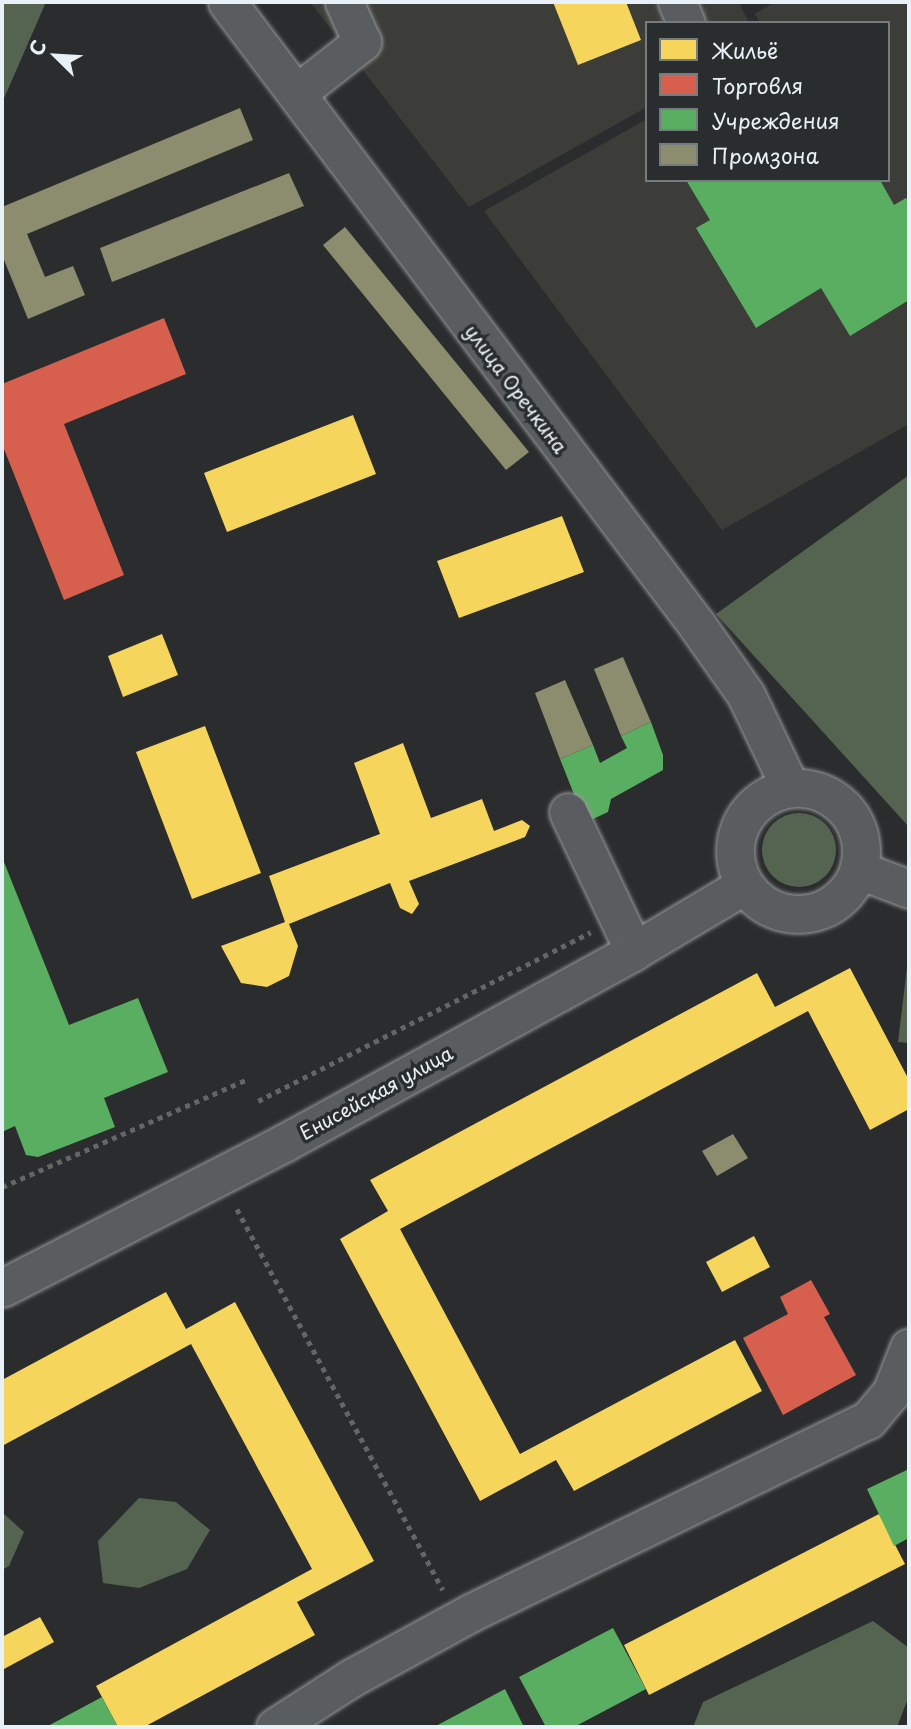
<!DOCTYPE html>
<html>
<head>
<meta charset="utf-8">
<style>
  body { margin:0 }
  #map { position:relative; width:911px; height:1729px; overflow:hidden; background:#2b2c2d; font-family:"Playpen Sans",sans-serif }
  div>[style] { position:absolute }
  .built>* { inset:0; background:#3c3c38 }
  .green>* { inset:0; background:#556451 }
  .round { border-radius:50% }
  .homes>* { inset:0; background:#f6d55c }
  .shops>* { inset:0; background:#d6604d }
  .public>* { inset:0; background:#5aae61 }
  .industry>* { inset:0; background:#8c8c6e }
  .path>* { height:4.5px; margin-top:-2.25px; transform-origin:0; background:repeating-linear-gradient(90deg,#636566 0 5px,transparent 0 10px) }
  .roads { filter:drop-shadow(0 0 2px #96989a) drop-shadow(0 0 2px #96989a) }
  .minor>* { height:37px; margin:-18.5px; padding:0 18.5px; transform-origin:18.5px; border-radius:18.5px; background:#5a5d60 }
  .minor>.ring { margin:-18.5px; padding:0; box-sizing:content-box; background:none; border:37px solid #5a5d60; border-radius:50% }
  span { translate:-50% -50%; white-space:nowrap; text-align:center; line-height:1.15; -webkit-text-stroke:7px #2a2d2e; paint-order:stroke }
  .street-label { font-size:19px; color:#e8f1f8 }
  .frame { position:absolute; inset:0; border:4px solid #e8f1f8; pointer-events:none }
  .legend { position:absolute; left:645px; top:21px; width:245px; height:161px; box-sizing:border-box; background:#2a2d2e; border:2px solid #767b7f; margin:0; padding:9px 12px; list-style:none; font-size:21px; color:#e8f1f8 }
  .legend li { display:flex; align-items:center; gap:14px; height:35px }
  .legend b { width:35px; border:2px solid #767b7f }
  .north { position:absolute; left:21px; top:21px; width:70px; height:70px; -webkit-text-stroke:5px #2a2d2e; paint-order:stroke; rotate:294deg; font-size:19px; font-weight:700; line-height:28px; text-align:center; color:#e8f1f8 }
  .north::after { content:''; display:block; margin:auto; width:24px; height:32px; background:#e8f1f8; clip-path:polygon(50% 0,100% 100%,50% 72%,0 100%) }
</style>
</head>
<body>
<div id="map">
  <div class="built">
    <i style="clip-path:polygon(310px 2px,739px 2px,749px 23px,647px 23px,647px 107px,469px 207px)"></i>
    <i style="clip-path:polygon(775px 2px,909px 2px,909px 424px,722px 530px,484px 211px,647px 119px,647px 180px,888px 180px,888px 23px,760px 23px,755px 14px)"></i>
  </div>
  <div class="green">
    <i style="clip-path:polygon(2px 2px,46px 2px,2px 103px)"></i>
    <i style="clip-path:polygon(909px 475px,909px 827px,716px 614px)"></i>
    <i class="round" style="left:762px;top:813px;width:74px;height:74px"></i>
    <i style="clip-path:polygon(909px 951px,909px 1043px,898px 1042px)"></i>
    <i style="clip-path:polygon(139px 1498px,176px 1502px,210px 1530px,187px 1569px,139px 1588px,103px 1583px,98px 1541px)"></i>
    <i style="clip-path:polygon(3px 1513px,24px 1532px,9px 1566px,2px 1570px)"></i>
    <i style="clip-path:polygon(873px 1621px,909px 1648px,909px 1696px,897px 1727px,693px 1727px,703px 1702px)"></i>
  </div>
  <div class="homes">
    <i style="clip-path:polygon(553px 2px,626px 2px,641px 40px,578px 65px)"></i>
    <i style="clip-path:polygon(353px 415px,376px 474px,227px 532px,204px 473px)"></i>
    <i style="clip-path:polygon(562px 516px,584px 572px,459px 618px,437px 561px)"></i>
    <i style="clip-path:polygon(162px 634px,178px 675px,123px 697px,108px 656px)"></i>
    <i style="clip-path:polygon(205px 726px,261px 873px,192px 899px,136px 752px)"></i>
    <i style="clip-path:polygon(403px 743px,431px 818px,482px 799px,494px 831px,522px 820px,530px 826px,525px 837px,409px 881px,419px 904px,412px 914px,400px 908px,390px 883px,289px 924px,298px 946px,289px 976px,267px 987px,241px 983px,221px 946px,285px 922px,269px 876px,380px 834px,354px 763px)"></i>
    <i style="clip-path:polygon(850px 968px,909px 1080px,909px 1109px,870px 1130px,808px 1011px,400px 1229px,520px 1454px,735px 1340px,762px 1391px,574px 1491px,556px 1460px,480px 1501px,340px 1239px,388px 1211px,370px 1180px,757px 973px,775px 1007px)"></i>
    <i style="clip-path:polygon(754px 1236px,770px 1267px,722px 1292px,706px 1262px)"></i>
    <i style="clip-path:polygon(166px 1292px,186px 1329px,235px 1302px,374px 1561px,297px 1602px,315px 1635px,144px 1727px,118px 1727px,96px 1686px,312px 1569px,191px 1344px,2px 1446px,2px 1380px)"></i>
    <i style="clip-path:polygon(879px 1514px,905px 1564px,649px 1695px,624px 1645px)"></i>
    <i style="clip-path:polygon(40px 1617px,54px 1642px,4px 1669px,2px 1637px)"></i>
  </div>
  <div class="shops">
    <i style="clip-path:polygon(164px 318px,186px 374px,64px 424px,124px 575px,64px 600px,2px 444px,2px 384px)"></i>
    <i style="clip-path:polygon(811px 1280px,830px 1314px,824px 1317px,856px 1375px,783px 1415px,743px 1338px,788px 1314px,780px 1297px)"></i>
  </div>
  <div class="public">
    <i style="clip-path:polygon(686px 180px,880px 180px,894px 205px,906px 198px,909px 203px,909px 300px,850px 336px,821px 288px,756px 328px,696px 228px,710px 220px)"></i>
    <i style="clip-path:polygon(651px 722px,663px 755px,663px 770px,611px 799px,608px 812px,593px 819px,581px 812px,560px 759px,593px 745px,600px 763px,627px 748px,621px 736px)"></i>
    <i style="clip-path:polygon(2px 857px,69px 1025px,138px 998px,168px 1072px,104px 1098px,115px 1127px,38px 1157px,26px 1155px,15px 1126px,2px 1132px)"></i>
    <i style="clip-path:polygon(909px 1469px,909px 1538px,894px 1546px,867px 1489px)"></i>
    <i style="clip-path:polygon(613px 1628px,646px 1689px,574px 1727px,546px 1727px,519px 1677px)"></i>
    <i style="clip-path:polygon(505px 1689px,524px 1727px,434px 1727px)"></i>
    <i style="clip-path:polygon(102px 1697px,118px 1727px,46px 1727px)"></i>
  </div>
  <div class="industry">
    <i style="clip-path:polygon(240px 108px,253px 140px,27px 234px,45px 277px,73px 266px,85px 295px,28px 319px,2px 255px,2px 207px)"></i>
    <i style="clip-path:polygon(289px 173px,304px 206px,112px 282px,100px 248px)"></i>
    <i style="clip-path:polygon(345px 227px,529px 452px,506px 470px,323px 245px)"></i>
    <i style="clip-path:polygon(623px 657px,651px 722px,621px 736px,594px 669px)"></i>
    <i style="clip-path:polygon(565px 680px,593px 745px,560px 759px,535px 693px)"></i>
    <i style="clip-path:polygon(733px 1134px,748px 1158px,717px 1176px,702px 1151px)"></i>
  </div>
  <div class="path">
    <i style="left:258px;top:1101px;width:373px;rotate:-26.9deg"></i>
    <i style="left:2px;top:1187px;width:266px;rotate:-23.7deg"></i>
    <i style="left:237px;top:1209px;width:433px;rotate:61.6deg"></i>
  </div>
  <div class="roads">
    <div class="minor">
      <i style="left:227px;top:2px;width:779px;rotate:52.98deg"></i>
      <i style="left:696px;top:624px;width:87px;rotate:54.8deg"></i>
      <i style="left:746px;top:695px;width:100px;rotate:64.5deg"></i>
      <i style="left:677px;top:2px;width:23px;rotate:67deg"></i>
      <i style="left:297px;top:93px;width:83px;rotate:-38.1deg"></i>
      <i style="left:362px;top:42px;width:44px;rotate:-114.2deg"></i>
      <i class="ring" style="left:735px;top:788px;width:89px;height:89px"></i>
      <i style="left:568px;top:812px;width:154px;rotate:64.6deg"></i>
      <i style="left:859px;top:870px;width:53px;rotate:20.8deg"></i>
      <i style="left:2px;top:1288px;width:317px;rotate:-27.2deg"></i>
      <i style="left:284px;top:1143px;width:399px;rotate:-28.7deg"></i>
      <i style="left:634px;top:951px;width:127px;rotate:-30.8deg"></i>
      <i style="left:275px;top:1727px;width:90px;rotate:-32.8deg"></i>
      <i style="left:351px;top:1678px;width:138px;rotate:-28.6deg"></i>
      <i style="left:472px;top:1612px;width:440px;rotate:-25.9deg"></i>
      <i style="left:868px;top:1420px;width:35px;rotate:-50deg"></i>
      <i style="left:891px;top:1393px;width:49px;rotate:-68.6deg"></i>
    </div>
  </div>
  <div class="street-label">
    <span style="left:516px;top:389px;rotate:53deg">улица Оречкина</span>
    <span style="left:376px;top:1093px;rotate:-29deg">Енисейская улица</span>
  </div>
  <div class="frame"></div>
  <ul class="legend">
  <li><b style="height:19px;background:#f6d55c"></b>Жильё</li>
  <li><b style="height:19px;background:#d6604d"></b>Торговля</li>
  <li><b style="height:19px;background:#5aae61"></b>Учреждения</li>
  <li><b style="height:19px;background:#8c8c6e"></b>Промзона</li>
  </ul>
  <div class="north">С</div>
</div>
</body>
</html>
